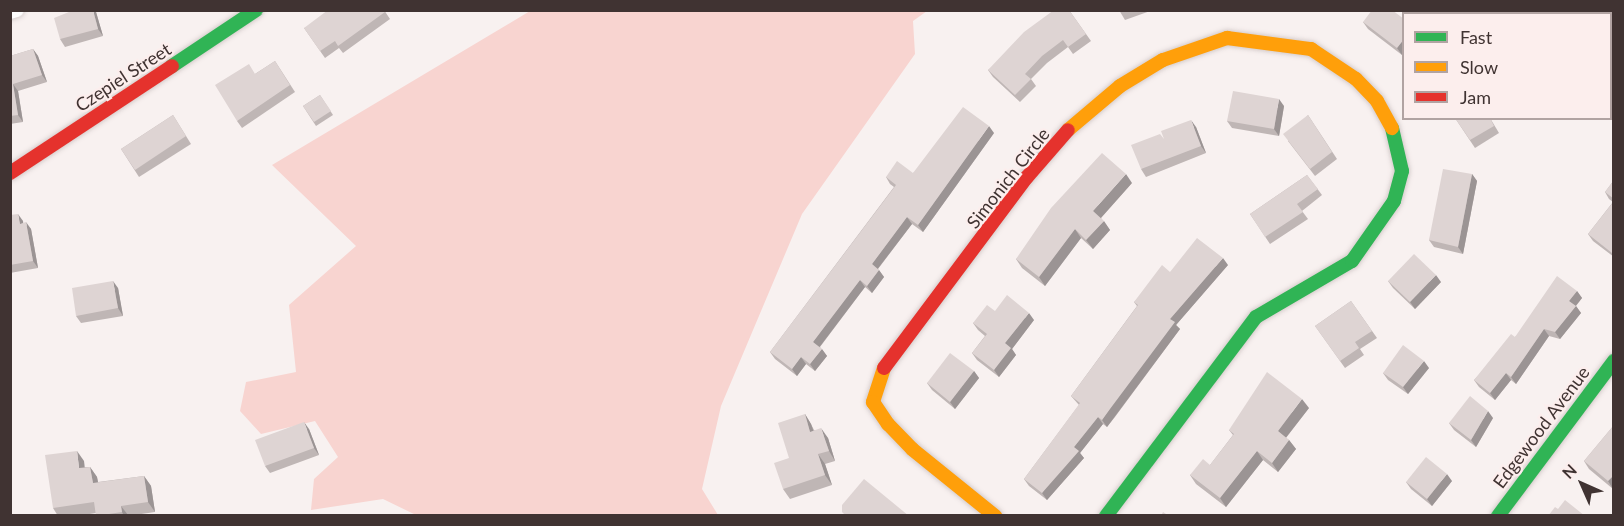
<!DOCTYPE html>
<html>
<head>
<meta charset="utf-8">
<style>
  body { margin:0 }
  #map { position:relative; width:1624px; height:526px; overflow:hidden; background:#f8f1f0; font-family:Lato,sans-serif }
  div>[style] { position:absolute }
  .green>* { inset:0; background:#f8d4d0 }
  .roads { filter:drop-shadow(0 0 2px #d6cdcc) drop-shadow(0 0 2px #d6cdcc) }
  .lane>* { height:14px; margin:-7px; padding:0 7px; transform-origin:7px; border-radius:7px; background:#fefdfd }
  .fast>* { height:14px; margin:-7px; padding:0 7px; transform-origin:7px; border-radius:7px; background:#30b455 }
  .slow>* { height:14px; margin:-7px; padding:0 7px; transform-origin:7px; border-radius:7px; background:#ff9f0a }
  .jam>* { height:14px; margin:-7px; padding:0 7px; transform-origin:7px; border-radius:7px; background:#e5322d }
  .wall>* { inset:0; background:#bfb6b5 }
  .shaded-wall>* { inset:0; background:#9b9494 }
  .building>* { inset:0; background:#ded4d3 }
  span { translate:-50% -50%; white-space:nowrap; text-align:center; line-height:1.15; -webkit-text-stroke:4.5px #fceeed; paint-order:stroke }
  .street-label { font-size:18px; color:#403332 }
  .frame { position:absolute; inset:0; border:12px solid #403332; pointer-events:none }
  .legend { position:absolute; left:1402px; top:12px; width:210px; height:108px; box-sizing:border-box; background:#fceeed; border:2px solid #b1a3a2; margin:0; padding:8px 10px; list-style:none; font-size:18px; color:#403332 }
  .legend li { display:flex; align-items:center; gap:12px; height:30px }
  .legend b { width:30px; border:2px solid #b1a3a2 }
  .north { position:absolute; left:1552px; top:454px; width:60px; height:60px; -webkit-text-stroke:4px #fceeed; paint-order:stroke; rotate:315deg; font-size:16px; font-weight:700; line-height:24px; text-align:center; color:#403332 }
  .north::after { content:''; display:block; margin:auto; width:21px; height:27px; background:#403332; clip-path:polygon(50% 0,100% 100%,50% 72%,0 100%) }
</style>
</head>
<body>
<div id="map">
  <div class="green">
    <i style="clip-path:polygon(530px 11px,927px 11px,913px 21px,915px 54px,802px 214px,721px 406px,702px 489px,718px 515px,418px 516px,383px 499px,311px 510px,314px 479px,338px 457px,315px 421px,261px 434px,240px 411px,246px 382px,296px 372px,289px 305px,356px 246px,272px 165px)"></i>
    <i style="clip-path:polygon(1567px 11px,1613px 11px,1613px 43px,1610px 14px)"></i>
  </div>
  <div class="roads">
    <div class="lane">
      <i style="left:10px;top:12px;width:7px;rotate:-16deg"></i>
    </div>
    <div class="fast">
      <i style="left:172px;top:66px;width:101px;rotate:-33.7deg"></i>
      <i style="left:1106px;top:516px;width:249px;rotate:-53deg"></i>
      <i style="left:1256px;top:317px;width:111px;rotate:-30.3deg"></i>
      <i style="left:1352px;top:261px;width:73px;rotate:-55deg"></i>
      <i style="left:1394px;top:201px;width:31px;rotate:-75deg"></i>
      <i style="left:1402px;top:171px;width:44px;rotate:-103.1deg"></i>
      <i style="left:1498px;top:516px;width:194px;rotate:-53.2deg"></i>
    </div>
    <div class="slow">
      <i style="left:1068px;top:130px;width:68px;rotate:-40.2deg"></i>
      <i style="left:1120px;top:86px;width:50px;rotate:-31.2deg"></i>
      <i style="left:1163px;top:60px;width:68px;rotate:-19deg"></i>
      <i style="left:1227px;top:38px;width:85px;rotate:7.5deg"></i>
      <i style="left:1311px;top:49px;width:54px;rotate:33.7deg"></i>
      <i style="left:1356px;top:79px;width:30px;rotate:46deg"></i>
      <i style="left:1377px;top:101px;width:31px;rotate:61deg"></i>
      <i style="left:884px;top:368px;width:36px;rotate:108deg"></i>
      <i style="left:873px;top:402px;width:27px;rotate:56deg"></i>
      <i style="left:888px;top:424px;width:35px;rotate:46deg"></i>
      <i style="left:912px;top:449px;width:107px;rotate:38.9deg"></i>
    </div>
    <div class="jam">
      <i style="left:10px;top:173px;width:194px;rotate:-33.4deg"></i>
      <i style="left:884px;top:368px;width:239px;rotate:-53.2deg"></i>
      <i style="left:1027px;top:177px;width:62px;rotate:-48.9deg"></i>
    </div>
  </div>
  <div class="wall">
    <i style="clip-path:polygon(384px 10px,390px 19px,343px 53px,339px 48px,325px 58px,304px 28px)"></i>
    <i style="clip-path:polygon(1069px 10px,1091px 41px,1073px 54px,1068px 47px,1047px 63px,1031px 79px,1036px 86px,1020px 102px,993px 77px,988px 70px)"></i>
    <i style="clip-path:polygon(1119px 10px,1153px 10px,1125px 20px)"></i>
    <i style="clip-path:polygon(96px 12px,103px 36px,65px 47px,60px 39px)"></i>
    <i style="clip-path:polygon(1404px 19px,1404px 52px,1402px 55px,1368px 29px,1363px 22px)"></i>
    <i style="clip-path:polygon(33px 49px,38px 56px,47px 82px,18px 91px,23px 122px,10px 124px,10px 56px)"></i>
    <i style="clip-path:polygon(275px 61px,295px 92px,242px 128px,237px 121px,255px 74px)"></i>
    <i style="clip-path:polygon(320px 95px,333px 115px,316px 126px,303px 106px)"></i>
    <i style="clip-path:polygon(1284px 106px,1279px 136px,1232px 128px,1227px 121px)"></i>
    <i style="clip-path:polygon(173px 115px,191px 144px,139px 177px,121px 149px)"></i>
    <i style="clip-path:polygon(1308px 115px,1337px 159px,1315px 176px,1288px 141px)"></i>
    <i style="clip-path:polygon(1455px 118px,1490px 118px,1499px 133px,1475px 148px)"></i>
    <i style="clip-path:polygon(1196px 127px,1206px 153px,1146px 177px,1141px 169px,1164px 139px)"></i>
    <i style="clip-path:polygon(994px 133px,923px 232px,912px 224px,878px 269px,884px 277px,872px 293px,865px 287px,820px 347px,827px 356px,815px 371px,806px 364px,797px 376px,775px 359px,770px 352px,894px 187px,890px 184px,886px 177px,913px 173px)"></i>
    <i style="clip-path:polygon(1472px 174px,1477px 181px,1463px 254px,1434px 247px,1429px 240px)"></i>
    <i style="clip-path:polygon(1307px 175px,1322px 195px,1302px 211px,1308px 219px,1270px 244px,1250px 214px)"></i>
    <i style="clip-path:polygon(1614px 180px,1614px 257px,1593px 241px,1588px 234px,1613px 202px,1609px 199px,1605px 192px)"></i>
    <i style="clip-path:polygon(1132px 183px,1101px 218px,1110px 230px,1093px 249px,1081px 238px,1045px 286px,1022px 268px,1016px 259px)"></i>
    <i style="clip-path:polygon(10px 215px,23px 221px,23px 223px,31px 229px,38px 268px,10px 273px)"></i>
    <i style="clip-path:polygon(1228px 265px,1176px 325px,1180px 329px,1115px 417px,1107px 427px,1103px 424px,1080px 453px,1084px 458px,1047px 500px,1029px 486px,1024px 479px,1079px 405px,1071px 396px,1137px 306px,1134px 302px,1170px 272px)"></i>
    <i style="clip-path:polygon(1388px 281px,1441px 282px,1415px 309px,1393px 288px)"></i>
    <i style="clip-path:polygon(118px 288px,123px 316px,81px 323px,76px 316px)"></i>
    <i style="clip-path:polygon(1577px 291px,1582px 298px,1576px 306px,1581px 313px,1560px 339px,1549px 336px,1516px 384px,1511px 380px,1495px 400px,1479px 387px,1474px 380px,1515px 337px)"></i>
    <i style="clip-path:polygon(1351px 301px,1377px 338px,1360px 349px,1364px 355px,1345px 368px,1315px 326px)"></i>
    <i style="clip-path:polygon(995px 311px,1034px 320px,1012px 349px,1016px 355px,999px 377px,977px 360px,972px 353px,985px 336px,978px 330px,973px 323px)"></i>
    <i style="clip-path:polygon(1429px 368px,1408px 394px,1388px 380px,1383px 373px)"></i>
    <i style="clip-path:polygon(974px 371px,979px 378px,955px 409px,932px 390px,927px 383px)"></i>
    <i style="clip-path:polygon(1309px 408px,1286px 438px,1289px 440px,1296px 449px,1278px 472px,1263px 460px,1226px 507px,1196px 484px,1190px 475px,1210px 465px,1233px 435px,1229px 430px)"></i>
    <i style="clip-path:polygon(805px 414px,811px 424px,814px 430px,828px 438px,835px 461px,825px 464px,832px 485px,790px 499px,783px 489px,789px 458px)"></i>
    <i style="clip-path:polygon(1493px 418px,1476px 447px,1454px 430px,1449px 423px)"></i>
    <i style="clip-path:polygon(1614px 425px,1613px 489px,1589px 469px,1584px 461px)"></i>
    <i style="clip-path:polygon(309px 429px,319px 455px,270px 473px,265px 466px)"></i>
    <i style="clip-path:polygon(84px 461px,84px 467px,90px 467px,97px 477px,98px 482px,144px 476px,151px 486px,155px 512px,128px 516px,96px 516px,96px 513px,77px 516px,58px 516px,53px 508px)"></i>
    <i style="clip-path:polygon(1452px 481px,1432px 506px,1411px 489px,1406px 482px)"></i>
  </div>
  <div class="shaded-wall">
    <i style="clip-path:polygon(93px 10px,95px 10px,96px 12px,103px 36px,98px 29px)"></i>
    <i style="clip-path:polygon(1404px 39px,1404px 52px,1402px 55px,1397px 48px)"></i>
    <i style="clip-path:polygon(33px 49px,38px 56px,47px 82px,42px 75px)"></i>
    <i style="clip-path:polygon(13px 84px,18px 91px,23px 122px,18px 115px)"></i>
    <i style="clip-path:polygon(1279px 99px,1284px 106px,1279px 136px,1274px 129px)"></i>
    <i style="clip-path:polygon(1191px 120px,1196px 127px,1206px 153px,1201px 146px)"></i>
    <i style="clip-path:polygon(989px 126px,994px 133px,923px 232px,918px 225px)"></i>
    <i style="clip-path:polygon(1126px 174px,1132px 183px,1099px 220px,1093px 211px)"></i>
    <i style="clip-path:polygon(1472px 174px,1477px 181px,1463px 254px,1458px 247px)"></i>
    <i style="clip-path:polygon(18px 214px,23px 221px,24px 231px,20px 224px)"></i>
    <i style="clip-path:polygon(907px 217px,912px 224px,876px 271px,872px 264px)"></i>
    <i style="clip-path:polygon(1104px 221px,1110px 230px,1093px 249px,1086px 240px)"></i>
    <i style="clip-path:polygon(26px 222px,31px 229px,38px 268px,33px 261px)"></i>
    <i style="clip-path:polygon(1075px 229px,1081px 238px,1045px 286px,1039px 277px)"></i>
    <i style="clip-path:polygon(1223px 258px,1228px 265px,1176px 325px,1180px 329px,1107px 427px,1102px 420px,1170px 319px)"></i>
    <i style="clip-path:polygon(879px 270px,884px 277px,872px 293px,867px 286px)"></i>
    <i style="clip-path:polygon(1436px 275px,1441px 282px,1415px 309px,1410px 302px)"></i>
    <i style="clip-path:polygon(860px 280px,865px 287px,818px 349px,813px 342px)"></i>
    <i style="clip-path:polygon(113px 281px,118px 288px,123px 316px,118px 308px)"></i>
    <i style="clip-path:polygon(1577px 291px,1582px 298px,1574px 308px,1569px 301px)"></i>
    <i style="clip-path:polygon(1576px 306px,1581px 313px,1560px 339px,1555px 332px)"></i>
    <i style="clip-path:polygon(1029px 313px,1034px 320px,1012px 349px,1016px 355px,999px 377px,994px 370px,1005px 343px)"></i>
    <i style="clip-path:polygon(1544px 329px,1549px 336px,1516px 384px,1511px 377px)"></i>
    <i style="clip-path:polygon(822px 349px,827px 356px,815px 371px,810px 364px)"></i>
    <i style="clip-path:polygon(801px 357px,806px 364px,797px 376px,792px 369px)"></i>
    <i style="clip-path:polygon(1424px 361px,1429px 368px,1408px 394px,1403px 387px)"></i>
    <i style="clip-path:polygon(974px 371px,979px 378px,955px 409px,950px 402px)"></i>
    <i style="clip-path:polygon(1506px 373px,1511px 380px,1495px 400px,1490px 393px)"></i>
    <i style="clip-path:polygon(1302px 399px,1309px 408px,1284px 440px,1278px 431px)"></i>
    <i style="clip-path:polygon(1488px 411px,1493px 418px,1476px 447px,1471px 440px)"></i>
    <i style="clip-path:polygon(805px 414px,811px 424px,817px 441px,810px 432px)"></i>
    <i style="clip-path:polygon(1098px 417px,1103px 424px,1080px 453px,1084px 458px,1047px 500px,1042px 493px,1074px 447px)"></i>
    <i style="clip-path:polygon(304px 422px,309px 429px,319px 455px,314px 448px)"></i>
    <i style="clip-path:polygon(821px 428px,828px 438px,835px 461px,829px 451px)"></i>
    <i style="clip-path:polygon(1289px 440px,1296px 449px,1278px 472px,1272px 463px)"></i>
    <i style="clip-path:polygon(77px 451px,84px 461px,86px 478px,79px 468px)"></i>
    <i style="clip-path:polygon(1257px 451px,1263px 460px,1226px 507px,1220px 498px)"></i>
    <i style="clip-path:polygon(818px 454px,825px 464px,832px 485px,825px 475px)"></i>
    <i style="clip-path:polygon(90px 467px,97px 477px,100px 493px,93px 483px)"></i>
    <i style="clip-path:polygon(1447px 474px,1452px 481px,1432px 506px,1427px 499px)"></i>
    <i style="clip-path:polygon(1614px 475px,1613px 489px,1608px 481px)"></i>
    <i style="clip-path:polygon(144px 476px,151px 486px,155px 512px,148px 502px)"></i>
    <i style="clip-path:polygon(121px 506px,128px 515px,124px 516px,122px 512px)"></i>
  </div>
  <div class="building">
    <i style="clip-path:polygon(74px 10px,93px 10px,98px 29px,60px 39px,54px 18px)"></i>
    <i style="clip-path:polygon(328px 10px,384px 10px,385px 12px,338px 46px,335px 41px,320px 51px,304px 28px)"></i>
    <i style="clip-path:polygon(1054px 10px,1069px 10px,1086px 34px,1068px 47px,1063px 40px,1042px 56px,1025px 74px,1031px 79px,1015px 95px,988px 70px,1024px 32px)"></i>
    <i style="clip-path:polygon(1372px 10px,1392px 10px,1404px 19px,1404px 39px,1397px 48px,1363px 22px)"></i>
    <i style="clip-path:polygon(33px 49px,42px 75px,13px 84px,18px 115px,10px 116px,10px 56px)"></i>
    <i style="clip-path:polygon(275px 61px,290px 85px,237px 121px,215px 85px,249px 64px,255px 74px)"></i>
    <i style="clip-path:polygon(1233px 91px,1279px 99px,1274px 129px,1227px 121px)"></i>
    <i style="clip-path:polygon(320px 95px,331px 111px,314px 122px,303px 106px)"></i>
    <i style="clip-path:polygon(963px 107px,989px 126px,918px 225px,907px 217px,872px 264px,879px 270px,867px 286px,860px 280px,813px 342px,822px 349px,810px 364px,801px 357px,792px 369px,770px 352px,896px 185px,886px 177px,897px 161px,913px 173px)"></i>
    <i style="clip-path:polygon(173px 115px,186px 136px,135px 170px,121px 149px)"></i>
    <i style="clip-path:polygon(1308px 115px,1332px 152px,1310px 169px,1283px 134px)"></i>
    <i style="clip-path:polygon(1455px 118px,1490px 118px,1494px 126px,1470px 140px)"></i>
    <i style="clip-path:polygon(1191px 120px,1201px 146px,1141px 169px,1131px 145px,1160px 134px,1164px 139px,1161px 131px)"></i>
    <i style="clip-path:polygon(1102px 153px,1126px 174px,1093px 211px,1104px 221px,1086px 240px,1075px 229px,1039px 277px,1016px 259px,1051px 208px)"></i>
    <i style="clip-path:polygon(1443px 169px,1472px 174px,1458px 247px,1429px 240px)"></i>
    <i style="clip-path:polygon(1307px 175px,1318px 189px,1297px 204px,1303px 212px,1265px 237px,1250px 214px)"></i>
    <i style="clip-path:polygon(1614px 180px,1614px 199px,1605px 192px)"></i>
    <i style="clip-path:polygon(1614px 201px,1614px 251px,1612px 253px,1588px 234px)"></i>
    <i style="clip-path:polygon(18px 214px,20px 224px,26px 222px,33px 261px,10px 265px,10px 215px)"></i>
    <i style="clip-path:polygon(1197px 238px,1223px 258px,1170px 319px,1175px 322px,1110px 409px,1102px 420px,1098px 417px,1074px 447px,1079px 451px,1042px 493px,1024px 479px,1080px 403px,1071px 396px,1138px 305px,1134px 302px,1162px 265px,1170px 272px)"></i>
    <i style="clip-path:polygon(1414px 254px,1436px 275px,1410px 302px,1388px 281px)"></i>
    <i style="clip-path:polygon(1557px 276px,1577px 291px,1569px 301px,1576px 306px,1555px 332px,1544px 329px,1511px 377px,1506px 373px,1490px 393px,1474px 380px,1511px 334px,1515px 337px)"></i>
    <i style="clip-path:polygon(113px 281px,118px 308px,76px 316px,72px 288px)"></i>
    <i style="clip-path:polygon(1007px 295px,1029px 313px,1005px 343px,1011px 348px,994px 370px,972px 353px,987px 334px,973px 323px,987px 305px,995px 311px)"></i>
    <i style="clip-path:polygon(1351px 301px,1372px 331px,1355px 342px,1359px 348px,1340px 361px,1315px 326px)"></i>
    <i style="clip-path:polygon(1403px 345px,1424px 361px,1403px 387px,1383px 373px)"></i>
    <i style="clip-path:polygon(950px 353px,974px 371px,950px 402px,927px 383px)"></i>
    <i style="clip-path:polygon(1267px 372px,1302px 399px,1278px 431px,1289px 440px,1272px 463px,1257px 451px,1220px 498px,1190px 475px,1203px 459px,1210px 465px,1234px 434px,1229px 430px)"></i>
    <i style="clip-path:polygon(1470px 396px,1488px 411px,1471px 440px,1449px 423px)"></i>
    <i style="clip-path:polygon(805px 414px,810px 432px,821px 428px,829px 451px,818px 454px,825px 475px,783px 489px,774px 463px,789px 458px,778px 423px)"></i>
    <i style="clip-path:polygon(304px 422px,314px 448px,265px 466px,255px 440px)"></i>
    <i style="clip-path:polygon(1614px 425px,1614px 475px,1608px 481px,1584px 461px)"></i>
    <i style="clip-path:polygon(77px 451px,79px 468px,90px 467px,93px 483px,144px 476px,148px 502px,121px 506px,122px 512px,96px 516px,94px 502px,53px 508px,45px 455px)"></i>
    <i style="clip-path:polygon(1426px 457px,1447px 474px,1427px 499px,1406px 482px)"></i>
    <i style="clip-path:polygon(864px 479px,909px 516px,846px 516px,842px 512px,842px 505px)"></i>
    <i style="clip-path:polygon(1565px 500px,1585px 516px,1548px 516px,1555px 507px,1558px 509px)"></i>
    <i style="clip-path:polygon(1163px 512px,1169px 516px,1161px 516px)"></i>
  </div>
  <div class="street-label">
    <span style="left:123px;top:77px;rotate:-33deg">Czepiel Street</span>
    <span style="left:1008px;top:178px;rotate:-52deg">Simonich Circle</span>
    <span style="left:1541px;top:427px;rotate:-53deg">Edgewood Avenue</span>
  </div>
  <div class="frame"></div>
  <ul class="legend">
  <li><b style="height:8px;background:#30b455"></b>Fast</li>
  <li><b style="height:8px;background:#ff9f0a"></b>Slow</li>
  <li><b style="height:8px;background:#e5322d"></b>Jam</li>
  </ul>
  <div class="north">N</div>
</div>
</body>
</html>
